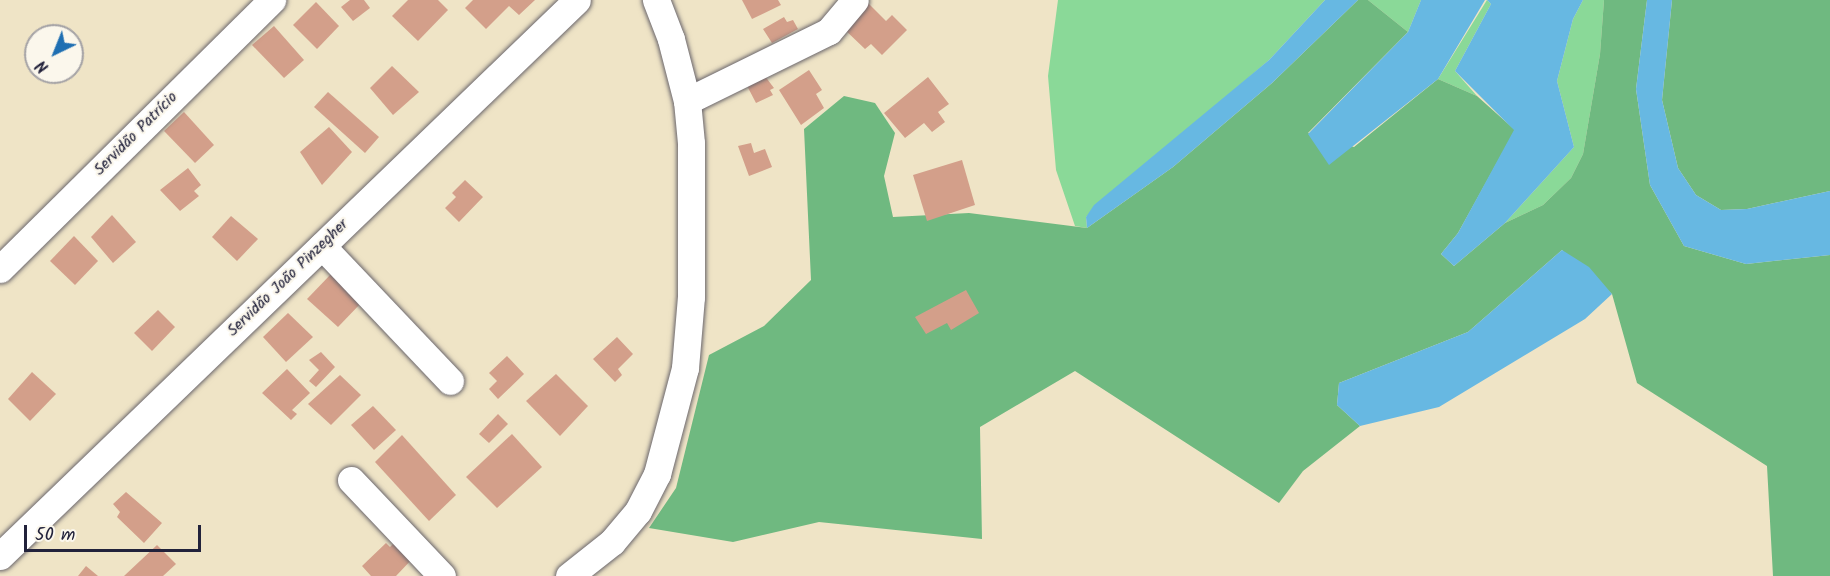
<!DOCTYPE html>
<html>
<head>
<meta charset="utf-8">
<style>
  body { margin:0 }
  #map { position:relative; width:1830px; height:576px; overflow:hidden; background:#efe4c6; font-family:Kalam,sans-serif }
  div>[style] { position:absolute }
  .green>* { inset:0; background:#8ad998 }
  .forest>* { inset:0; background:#6fb980 }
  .water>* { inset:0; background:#67b8e2 }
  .building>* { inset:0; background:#d39f8a }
  .roads { filter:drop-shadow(0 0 2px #6a666c) drop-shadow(0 0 2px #6a666c) }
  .minor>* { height:27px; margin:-13.5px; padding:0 13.5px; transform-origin:13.5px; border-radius:13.5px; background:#fff }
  span { translate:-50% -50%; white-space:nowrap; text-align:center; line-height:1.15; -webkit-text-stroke:4.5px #fbf7ec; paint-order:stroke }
  .street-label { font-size:16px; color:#22223b }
  .north { position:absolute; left:24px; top:24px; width:60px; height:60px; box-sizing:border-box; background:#fbf7ec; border:2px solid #a4a2a5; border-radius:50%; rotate:223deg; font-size:16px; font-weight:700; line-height:24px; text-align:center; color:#22223b }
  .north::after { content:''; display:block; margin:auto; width:21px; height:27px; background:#1f6fb2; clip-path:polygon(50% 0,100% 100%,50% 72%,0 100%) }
  .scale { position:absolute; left:24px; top:525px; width:177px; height:27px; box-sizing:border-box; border:3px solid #22223b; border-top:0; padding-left:8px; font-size:18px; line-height:21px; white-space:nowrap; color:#22223b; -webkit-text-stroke:4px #fbf7ec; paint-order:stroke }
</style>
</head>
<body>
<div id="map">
  <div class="green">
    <i style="clip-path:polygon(1058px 0,1325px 0,1269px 60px,1086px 217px,1087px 228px,1075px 226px,1056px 170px,1048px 76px)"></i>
    <i style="clip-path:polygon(1368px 0,1421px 0,1408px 32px)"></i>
    <i style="clip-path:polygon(1487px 0,1491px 4px,1455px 71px,1477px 96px,1438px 79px)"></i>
    <i style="clip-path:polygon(1583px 0,1604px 0,1600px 54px,1583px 154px,1571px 178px,1543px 205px,1505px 223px,1574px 147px,1557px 81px,1573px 19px)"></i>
  </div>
  <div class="forest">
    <i style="clip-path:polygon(1358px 0,1368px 0,1408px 32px,1308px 133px,1354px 147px,1438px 79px,1477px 96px,1515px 130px,1458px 233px,1441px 254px,1454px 266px,1505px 223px,1543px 205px,1571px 178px,1583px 154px,1600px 54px,1604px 0,1647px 0,1636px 89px,1650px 185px,1684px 246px,1746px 264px,1830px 255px,1830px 576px,1773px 576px,1767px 466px,1637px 383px,1612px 294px,1562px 250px,1468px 332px,1339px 383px,1337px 405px,1360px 426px,1303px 471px,1279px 503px,1075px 371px,980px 427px,982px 539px,819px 522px,733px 542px,649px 528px,676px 488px,709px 355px,764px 326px,811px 280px,804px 129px,844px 96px,875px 103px,895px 133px,884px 176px,893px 217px,969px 213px,1087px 228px,1173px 167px,1272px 83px)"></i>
    <i style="clip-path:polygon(1672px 0,1830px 0,1830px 191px,1747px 209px,1721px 210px,1696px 195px,1678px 168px,1662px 100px)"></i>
  </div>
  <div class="water">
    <i style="clip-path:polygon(1325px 0,1358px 0,1272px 83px,1173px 167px,1087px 228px,1086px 217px,1094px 205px,1269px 60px)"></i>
    <i style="clip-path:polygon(1421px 0,1485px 0,1438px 79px,1329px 165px,1308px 134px,1408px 32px)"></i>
    <i style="clip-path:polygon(1487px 0,1583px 0,1573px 19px,1557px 81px,1574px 147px,1505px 223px,1454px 266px,1441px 254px,1458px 233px,1514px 130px,1455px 71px,1491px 4px)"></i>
    <i style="clip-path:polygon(1647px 0,1672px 0,1662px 100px,1678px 168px,1696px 195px,1721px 210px,1747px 209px,1830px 191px,1830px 255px,1746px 264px,1684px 246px,1650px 185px,1636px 89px)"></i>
    <i style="clip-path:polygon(1562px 250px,1589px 267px,1612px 294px,1585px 319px,1439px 407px,1360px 426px,1337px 405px,1339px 383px,1468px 332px)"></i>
  </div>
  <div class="building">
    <i style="clip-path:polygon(350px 0,364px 0,370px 8px,353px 21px,341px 7px)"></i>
    <i style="clip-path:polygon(408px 0,438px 0,448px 10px,418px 41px,392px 16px)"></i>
    <i style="clip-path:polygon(473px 0,535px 0,519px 15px,509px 6px,486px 29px,465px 8px)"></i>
    <i style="clip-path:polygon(742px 0,778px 0,781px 5px,752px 19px)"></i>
    <i style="clip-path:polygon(316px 2px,339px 26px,317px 49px,293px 25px)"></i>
    <i style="clip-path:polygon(868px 3px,886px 21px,892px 15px,907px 30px,882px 55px,871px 44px,865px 49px,843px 28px)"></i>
    <i style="clip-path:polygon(784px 17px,787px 22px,793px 20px,798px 29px,772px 43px,763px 29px)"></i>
    <i style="clip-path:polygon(274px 26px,304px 60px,284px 78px,252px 45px)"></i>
    <i style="clip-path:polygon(392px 66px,419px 92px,393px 115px,370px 88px)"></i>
    <i style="clip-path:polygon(809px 70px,822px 90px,816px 94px,824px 108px,801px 125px,779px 90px)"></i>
    <i style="clip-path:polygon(761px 71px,774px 88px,770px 90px,773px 95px,756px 103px,744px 80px)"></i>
    <i style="clip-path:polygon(928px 77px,949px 104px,938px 112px,945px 122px,932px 132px,924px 123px,905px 138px,884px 113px)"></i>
    <i style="clip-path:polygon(328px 92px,379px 137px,365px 153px,314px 107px)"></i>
    <i style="clip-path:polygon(184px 112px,214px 145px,195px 163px,164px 131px)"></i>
    <i style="clip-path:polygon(329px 127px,352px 152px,322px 185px,300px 152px)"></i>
    <i style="clip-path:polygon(751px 143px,754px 153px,765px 149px,772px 167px,749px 176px,738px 146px)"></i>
    <i style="clip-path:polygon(962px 160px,975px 205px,927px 221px,913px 175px)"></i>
    <i style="clip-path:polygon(188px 168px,201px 185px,194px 191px,199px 196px,180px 211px,160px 190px)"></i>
    <i style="clip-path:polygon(465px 180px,483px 197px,459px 222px,445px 208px,456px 197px,452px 193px)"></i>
    <i style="clip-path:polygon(112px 215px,136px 242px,113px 263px,91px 237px)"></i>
    <i style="clip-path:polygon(231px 216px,258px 239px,237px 261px,212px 237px)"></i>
    <i style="clip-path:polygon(74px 236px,98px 261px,75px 285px,50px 261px)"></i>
    <i style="clip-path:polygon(332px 273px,363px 301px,338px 327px,307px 299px)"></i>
    <i style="clip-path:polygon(966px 290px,979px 313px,951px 330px,947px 323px,926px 334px,915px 317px)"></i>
    <i style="clip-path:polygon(158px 310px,175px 327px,152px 351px,134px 333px)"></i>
    <i style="clip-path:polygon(288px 313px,313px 337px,286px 362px,263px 337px)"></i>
    <i style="clip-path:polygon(617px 337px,633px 354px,618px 369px,622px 375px,615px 382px,593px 359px)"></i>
    <i style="clip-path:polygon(321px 352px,335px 367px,316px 387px,309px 381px,319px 370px,309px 360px)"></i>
    <i style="clip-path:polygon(507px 356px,524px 374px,498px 399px,489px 389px,497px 381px,489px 373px)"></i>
    <i style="clip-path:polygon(287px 369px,310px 393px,292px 410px,297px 414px,291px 420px,262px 393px)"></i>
    <i style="clip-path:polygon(32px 372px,56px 394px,30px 421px,8px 399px)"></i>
    <i style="clip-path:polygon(556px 374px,588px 406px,560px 436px,526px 401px)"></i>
    <i style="clip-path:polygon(340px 375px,361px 395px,331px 425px,308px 404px)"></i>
    <i style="clip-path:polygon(373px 406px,396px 430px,374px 450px,351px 425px)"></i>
    <i style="clip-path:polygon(498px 414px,508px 424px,489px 443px,479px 434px)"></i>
    <i style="clip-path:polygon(512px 434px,542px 467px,497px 508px,466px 477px)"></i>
    <i style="clip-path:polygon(402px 435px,456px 495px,429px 521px,375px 462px)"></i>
    <i style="clip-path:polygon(126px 492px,162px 523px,144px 543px,117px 517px,120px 512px,113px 504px)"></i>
    <i style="clip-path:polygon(396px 541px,415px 556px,396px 576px,371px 576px,362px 566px,386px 543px,390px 547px)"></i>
    <i style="clip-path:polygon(157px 545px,176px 564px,163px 576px,124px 576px)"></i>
    <i style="clip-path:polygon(86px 566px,98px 576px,78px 576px)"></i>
  </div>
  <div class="roads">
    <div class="minor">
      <i style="left:687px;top:101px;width:158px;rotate:-26.2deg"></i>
      <i style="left:829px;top:31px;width:40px;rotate:-50deg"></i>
      <i style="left:322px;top:246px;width:186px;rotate:46.5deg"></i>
      <i style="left:0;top:269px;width:383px;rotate:-44.7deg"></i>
      <i style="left:351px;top:480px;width:132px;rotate:46.5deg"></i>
      <i style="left:0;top:556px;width:801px;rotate:-43.94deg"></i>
      <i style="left:569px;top:576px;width:55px;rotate:-38.3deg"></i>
      <i style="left:612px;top:542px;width:40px;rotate:-50deg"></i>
      <i style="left:638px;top:511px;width:42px;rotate:-62.8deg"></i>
      <i style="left:657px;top:474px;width:110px;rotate:-75.2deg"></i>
      <i style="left:685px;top:368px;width:71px;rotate:-85.2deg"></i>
      <i style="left:691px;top:297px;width:154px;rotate:-90deg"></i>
      <i style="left:691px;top:143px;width:42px;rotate:-95.4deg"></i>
      <i style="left:687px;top:101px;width:64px;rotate:-104.5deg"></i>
      <i style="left:671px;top:39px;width:42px;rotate:-111deg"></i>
    </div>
  </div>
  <div class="street-label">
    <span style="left:136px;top:134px;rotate:-45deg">Servidão Patrício</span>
    <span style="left:288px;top:278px;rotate:-44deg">Servidão João Pinzegher</span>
  </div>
  <div class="north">N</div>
  <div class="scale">50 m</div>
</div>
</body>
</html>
